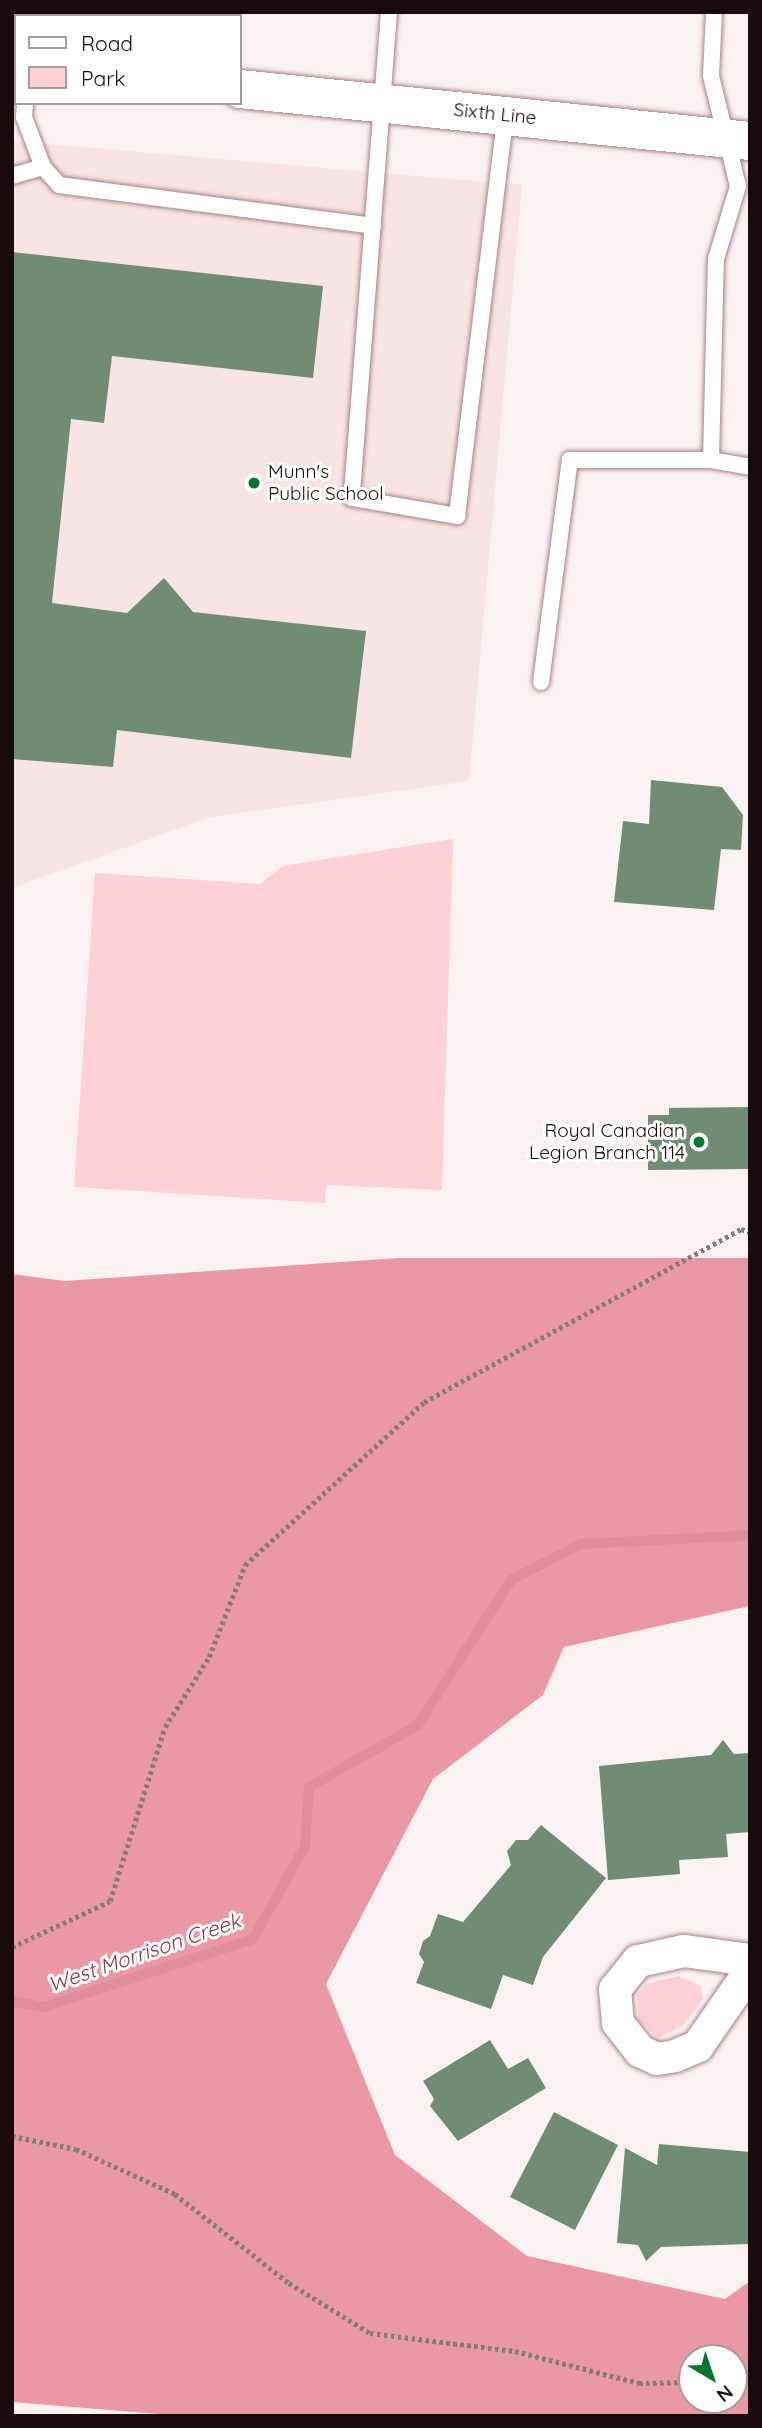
<!DOCTYPE html>
<html>
<head>
<meta charset="utf-8">
<style>
  body { margin:0 }
  #map { position:relative; width:762px; height:2428px; overflow:hidden; background:#faf1f2; font-family:Quicksand,sans-serif }
  div>[style] { position:absolute }
  .built>* { inset:0; background:#f8e3e5 }
  .green>* { inset:0; background:#ffd0d6 }
  .forest>* { inset:0; background:#eb98a6 }
  .stream>* { height:10px; margin:-5px; padding:0 5px; transform-origin:5px; border-radius:5px; background:#df8e9c }
  .building>* { inset:0; background:#718c74 }
  .path>* { height:4.5px; margin-top:-2.25px; transform-origin:0; background:repeating-linear-gradient(90deg,#85797b 0 3.5px,transparent 0 7px) }
  .roads { filter:drop-shadow(0 0 2px #a88187) drop-shadow(0 0 2px #a88187) }
  .lane>* { height:16px; margin:-8px; padding:0 8px; transform-origin:8px; border-radius:8px; background:#fff }
  .street>* { height:32px; margin:-16px; padding:0 16px; transform-origin:16px; border-radius:16px; background:#fff }
  .secondary>* { height:38px; margin:-19px; padding:0 19px; transform-origin:19px; border-radius:19px; background:#fff }
  .dots>* { width:19px; height:19px; translate:-50% -50%; box-sizing:border-box; border:4px solid #fff; border-radius:50% }
  span { translate:-50% -50%; white-space:nowrap; text-align:center; line-height:1.15; -webkit-text-stroke:6px #fff; paint-order:stroke }
  .street-label { font-size:19px; color:#180a0d }
  .poi-label { font-size:19px; color:#180a0d }
  .left { translate:0 -50%; text-align:left }
  .right { translate:-100% -50%; text-align:right }
  .water-label { font-size:21px; color:#913148; font-style:italic }
  .frame { position:absolute; inset:0; border:14px solid #180a0d; pointer-events:none }
  .legend { position:absolute; left:14px; top:14px; width:228px; height:91px; box-sizing:border-box; background:#fff; border:2px solid #a39d9e; margin:0; padding:9px 12px; list-style:none; font-size:21px; color:#180a0d }
  .legend li { display:flex; align-items:center; gap:14px; height:35px }
  .legend b { width:35px; border:2px solid #a39d9e }
  .north { position:absolute; left:678px; top:2344px; width:70px; height:70px; box-sizing:border-box; background:#fff; border:2px solid #a39d9e; border-radius:50%; rotate:141deg; font-size:19px; font-weight:700; line-height:28px; text-align:center; color:#180a0d }
  .north::after { content:''; display:block; margin:auto; width:24px; height:32px; background:#03772c; clip-path:polygon(50% 0,100% 100%,50% 72%,0 100%) }
</style>
</head>
<body>
<div id="map">
  <div class="built">
    <i style="clip-path:polygon(81px 12px,158px 12px,129px 16px)"></i>
    <i style="clip-path:polygon(12px 141px,522px 185px,469px 781px,211px 817px,12px 888px)"></i>
  </div>
  <div class="green">
    <i style="clip-path:polygon(453px 839px,442px 1190px,326px 1185px,325px 1203px,74px 1187px,95px 873px,260px 884px,283px 866px)"></i>
    <i style="clip-path:polygon(678px 1976px,701px 1986px,703px 1999px,684px 2025px,658px 2038px,639px 2021px,637px 1995px,646px 1984px)"></i>
  </div>
  <div class="forest">
    <i style="clip-path:polygon(evenodd,398px 1258px,750px 1258px,750px 1606px,564px 1647px,543px 1695px,433px 1779px,326px 1984px,395px 2155px,527px 2256px,725px 2299px,750px 2281px,750px 2416px,182px 2416px,12px 2402px,12px 1274px,65px 1281px,398px 1258px,692px 2358px,734px 2358px,734px 2400px,692px 2400px,692px 2358px)"></i>
  </div>
  <div class="stream">
    <i style="left:12px;top:2001px;width:33px;rotate:11deg"></i>
    <i style="left:44px;top:2007px;width:220px;rotate:-18deg"></i>
    <i style="left:253px;top:1939px;width:107px;rotate:-60.8deg"></i>
    <i style="left:305px;top:1846px;width:59px;rotate:-86.1deg"></i>
    <i style="left:309px;top:1787px;width:124px;rotate:-29.5deg"></i>
    <i style="left:417px;top:1726px;width:174px;rotate:-57.2deg"></i>
    <i style="left:511px;top:1580px;width:79px;rotate:-27.2deg"></i>
    <i style="left:581px;top:1544px;width:169px;rotate:-3deg"></i>
  </div>
  <div class="building">
    <i style="clip-path:polygon(12px 252px,323px 286px,313px 378px,112px 356px,104px 423px,71px 419px,52px 603px,127px 613px,164px 578px,193px 612px,366px 631px,351px 758px,117px 730px,113px 767px,12px 759px)"></i>
    <i style="clip-path:polygon(651px 780px,722px 787px,743px 815px,741px 850px,721px 849px,714px 910px,614px 902px,623px 821px,649px 824px)"></i>
    <i style="clip-path:polygon(750px 1107px,750px 1169px,648px 1170px,648px 1115px,669px 1115px,669px 1108px)"></i>
    <i style="clip-path:polygon(723px 1740px,734px 1754px,750px 1753px,750px 1832px,726px 1834px,728px 1857px,679px 1860px,680px 1874px,608px 1880px,599px 1766px,711px 1755px)"></i>
    <i style="clip-path:polygon(541px 1825px,606px 1878px,543px 1957px,533px 1985px,503px 1975px,491px 2009px,416px 1983px,424px 1962px,419px 1954px,423px 1941px,430px 1936px,438px 1914px,463px 1922px,511px 1865px,507px 1851px,516px 1840px,528px 1840px)"></i>
    <i style="clip-path:polygon(490px 2040px,508px 2069px,528px 2058px,546px 2088px,458px 2141px,430px 2106px,434px 2099px,423px 2081px)"></i>
    <i style="clip-path:polygon(554px 2112px,618px 2145px,575px 2230px,510px 2197px)"></i>
    <i style="clip-path:polygon(659px 2144px,750px 2152px,750px 2244px,661px 2247px,646px 2261px,638px 2245px,617px 2243px,625px 2148px,657px 2165px)"></i>
  </div>
  <div class="path">
    <i style="left:12px;top:1947px;width:108px;rotate:-25.1deg"></i>
    <i style="left:110px;top:1901px;width:182px;rotate:-72.5deg"></i>
    <i style="left:165px;top:1727px;width:83px;rotate:-57.8deg"></i>
    <i style="left:209px;top:1657px;width:99px;rotate:-68.6deg"></i>
    <i style="left:245px;top:1565px;width:242px;rotate:-42.3deg"></i>
    <i style="left:424px;top:1402px;width:361px;rotate:-28.6deg"></i>
    <i style="left:741px;top:1229px;width:9px;rotate:18deg"></i>
    <i style="left:12px;top:2136px;width:65px;rotate:11.5deg"></i>
    <i style="left:76px;top:2149px;width:109px;rotate:24.4deg"></i>
    <i style="left:175px;top:2194px;width:145px;rotate:38deg"></i>
    <i style="left:289px;top:2283px;width:95px;rotate:31.7deg"></i>
    <i style="left:370px;top:2333px;width:146px;rotate:7.1deg"></i>
    <i style="left:515px;top:2351px;width:128px;rotate:14.5deg"></i>
    <i style="left:639px;top:2383px;width:53px;rotate:-1.1deg"></i>
    <i style="left:734px;top:2381px;width:16px"></i>
  </div>
  <div class="roads">
    <div class="lane">
      <i style="left:389px;top:12px;width:487px;rotate:94.4deg"></i>
      <i style="left:352px;top:498px;width:107px;rotate:9.7deg"></i>
      <i style="left:457px;top:516px;width:402px;rotate:-83.1deg"></i>
      <i style="left:25px;top:103px;width:14px;rotate:94deg"></i>
      <i style="left:24px;top:117px;width:53px;rotate:69.2deg"></i>
      <i style="left:43px;top:167px;width:24px;rotate:48deg"></i>
      <i style="left:59px;top:185px;width:317px;rotate:7.4deg"></i>
      <i style="left:12px;top:176px;width:32px;rotate:-16deg"></i>
      <i style="left:711px;top:460px;width:201px;rotate:-88.6deg"></i>
      <i style="left:716px;top:259px;width:76px;rotate:-73.2deg"></i>
      <i style="left:738px;top:186px;width:113px;rotate:-103.8deg"></i>
      <i style="left:711px;top:76px;width:64px;rotate:-87.3deg"></i>
      <i style="left:541px;top:682px;width:224px;rotate:-82.6deg"></i>
      <i style="left:570px;top:460px;width:141px"></i>
      <i style="left:711px;top:460px;width:40px;rotate:10deg"></i>
    </div>
    <div class="street">
      <i style="left:750px;top:1960px;width:67px;rotate:-172.2deg"></i>
      <i style="left:684px;top:1951px;width:47px;rotate:167.7deg"></i>
      <i style="left:638px;top:1961px;width:36px;rotate:129deg"></i>
      <i style="left:615px;top:1989px;width:34px;rotate:85deg"></i>
      <i style="left:618px;top:2023px;width:36px;rotate:52deg"></i>
      <i style="left:640px;top:2051px;width:19px;rotate:25deg"></i>
      <i style="left:657px;top:2059px;width:18px;rotate:-9deg"></i>
      <i style="left:675px;top:2056px;width:25px;rotate:-23deg"></i>
      <i style="left:698px;top:2046px;width:91px;rotate:-55.3deg"></i>
    </div>
    <div class="secondary">
      <i style="left:12px;top:66px;width:4px"></i>
      <i style="left:240px;top:89px;width:513px;rotate:5.82deg"></i>
    </div>
  </div>
  <div class="dots">
    <i style="left:254px;top:483px;background:#03772c"></i>
    <i style="left:699px;top:1142px;background:#03772c"></i>
  </div>
  <div class="street-label">
    <span style="left:495px;top:114px;rotate:6deg">Sixth Line</span>
  </div>
  <div class="poi-label">
    <span class="left" style="left:268px;top:483px">Munn's<br>Public School</span>
    <span class="right" style="left:685px;top:1142px">Royal Canadian<br>Legion Branch 114</span>
  </div>
  <div class="water-label">
    <span style="left:144px;top:1952px;rotate:-19deg">West Morrison Creek</span>
  </div>
  <div class="frame"></div>
  <ul class="legend">
  <li><b style="height:9px;background:#fff"></b>Road</li>
  <li><b style="height:19px;background:#ffd0d6"></b>Park</li>
  </ul>
  <div class="north">N</div>
</div>
</body>
</html>
